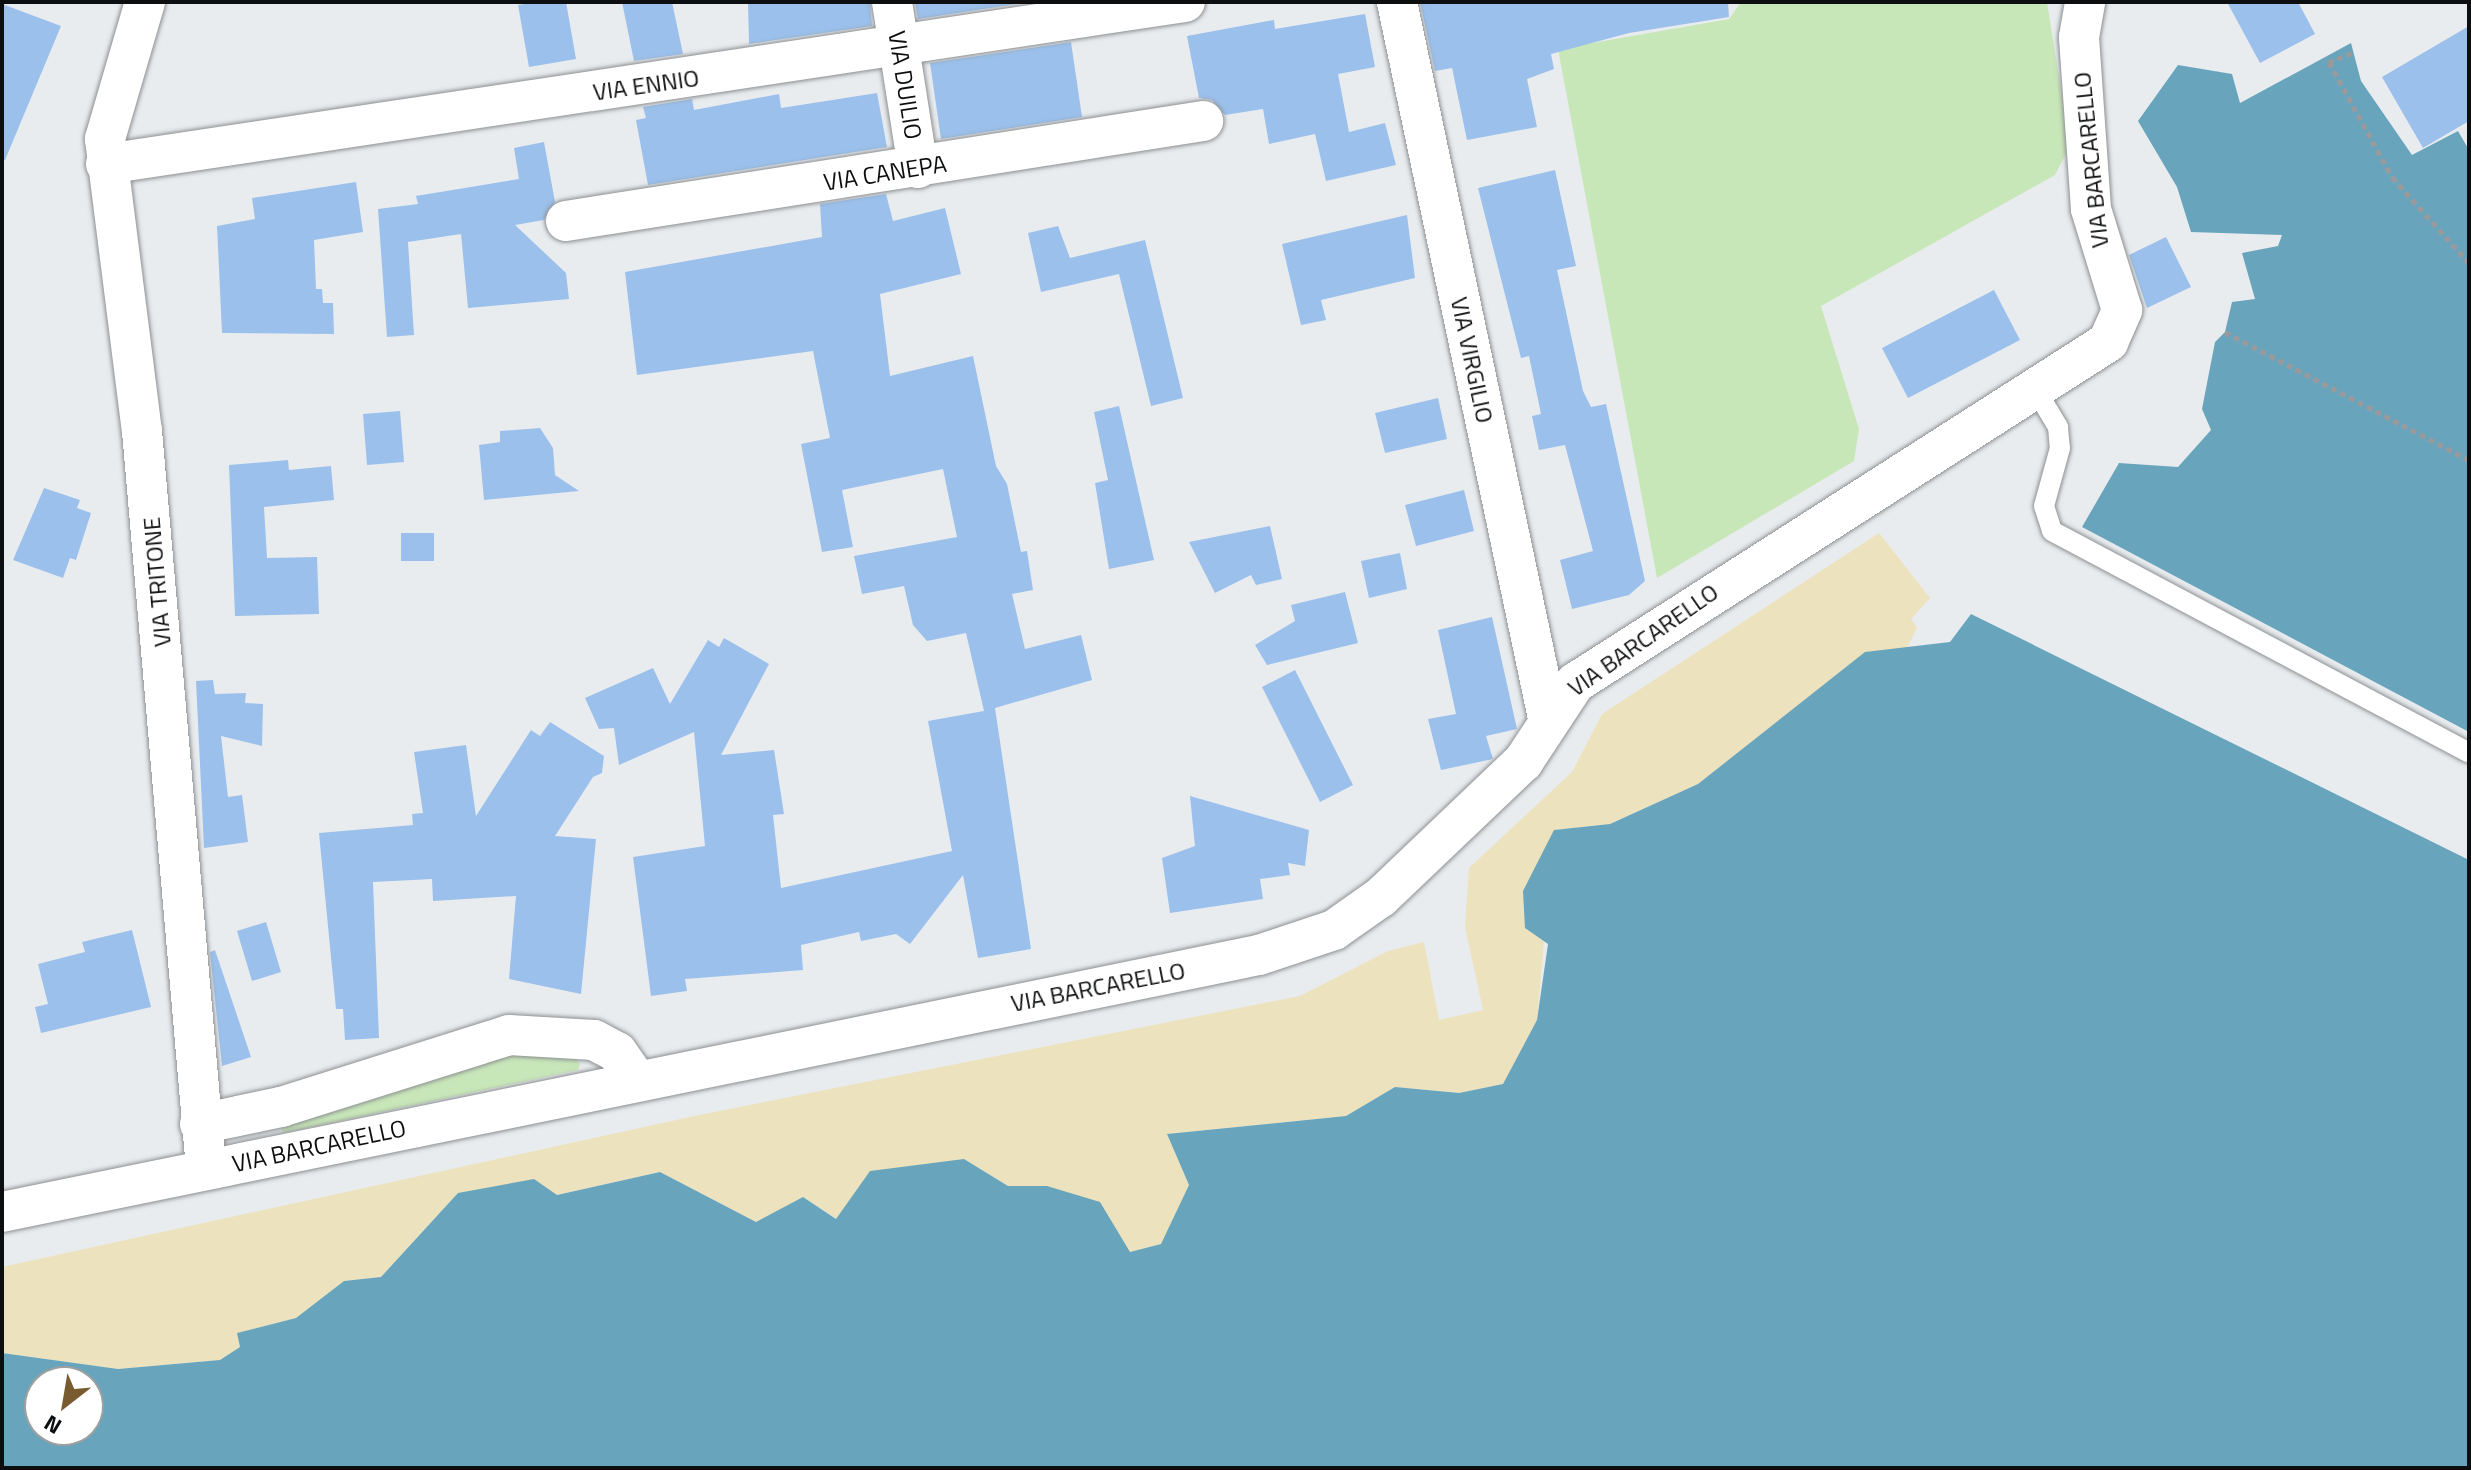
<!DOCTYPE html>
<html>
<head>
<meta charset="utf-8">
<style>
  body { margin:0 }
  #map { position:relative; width:2471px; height:1470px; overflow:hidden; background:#e9ecef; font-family:"Titillium Web",sans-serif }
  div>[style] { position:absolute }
  .green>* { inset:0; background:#c8e7b9 }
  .sand>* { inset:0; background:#ece2bd }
  .water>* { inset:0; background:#68a5bd }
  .building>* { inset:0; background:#9bc0eb }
  .path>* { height:5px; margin-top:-2.5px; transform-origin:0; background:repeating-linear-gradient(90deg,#989a9d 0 6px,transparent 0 10px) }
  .roads { filter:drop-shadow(0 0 2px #8d9092) drop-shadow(0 0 2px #8d9092) }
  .lane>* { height:20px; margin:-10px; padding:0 10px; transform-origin:10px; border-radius:10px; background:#fff }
  .street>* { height:40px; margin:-20px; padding:0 20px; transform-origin:20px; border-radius:20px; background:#fff }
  span { translate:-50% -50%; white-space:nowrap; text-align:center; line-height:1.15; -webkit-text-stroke:6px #fff; paint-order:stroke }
  .street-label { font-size:24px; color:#0d0e0f }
  .frame { position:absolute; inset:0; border:4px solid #0d0e0f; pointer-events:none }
  .north { position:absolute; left:24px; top:1366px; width:80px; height:80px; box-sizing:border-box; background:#fff; border:2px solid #9e9f9f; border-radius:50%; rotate:211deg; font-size:22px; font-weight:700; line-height:32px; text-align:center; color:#0d0e0f }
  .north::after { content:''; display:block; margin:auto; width:28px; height:36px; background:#785c2f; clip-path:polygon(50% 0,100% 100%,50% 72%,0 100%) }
</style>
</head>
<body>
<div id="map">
  <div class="green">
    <i style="clip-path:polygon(1741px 2px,2047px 2px,2070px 146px,2055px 175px,1821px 306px,1859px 429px,1854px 461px,1657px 578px,1558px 49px,1729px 19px)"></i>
    <i style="clip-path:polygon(506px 1053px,575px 1057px,580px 1064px,578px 1070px,283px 1133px,282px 1128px)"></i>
  </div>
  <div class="sand">
    <i style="clip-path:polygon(1879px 533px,1930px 598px,1911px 619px,1917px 628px,1907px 648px,1865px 653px,1698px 784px,1610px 824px,1554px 830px,1537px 1020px,1503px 1084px,1459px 1093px,1395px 1087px,1346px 1116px,1167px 1134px,1189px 1185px,1162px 1244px,1130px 1252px,1047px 1186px,1008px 1186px,964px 1159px,837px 1219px,803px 1197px,756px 1222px,660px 1172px,556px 1195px,458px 1193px,381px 1277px,344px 1281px,296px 1318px,238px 1333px,240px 1347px,220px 1360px,118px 1369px,2px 1353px,2px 1267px,699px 1115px,1300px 996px,1388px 951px,1424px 942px,1439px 1020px,1483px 1010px,1465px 927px,1469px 868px,1572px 772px,1602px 714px)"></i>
  </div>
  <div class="water">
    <i style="clip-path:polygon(2351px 43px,2361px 81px,2412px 155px,2458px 131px,2469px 150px,2469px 732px,2082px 527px,2119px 463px,2178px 467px,2211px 430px,2202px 409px,2215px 342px,2225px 332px,2232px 302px,2255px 299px,2242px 253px,2278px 246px,2282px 235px,2191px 232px,2177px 187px,2138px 121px,2178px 65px,2232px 74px,2240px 103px)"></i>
    <i style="clip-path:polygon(evenodd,1971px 614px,2469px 860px,2469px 1468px,2px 1468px,2px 1353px,118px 1369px,220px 1360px,240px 1347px,237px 1333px,296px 1318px,344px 1281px,381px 1277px,458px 1193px,534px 1179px,557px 1195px,660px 1172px,756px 1222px,803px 1197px,836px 1219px,870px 1171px,964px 1159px,1008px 1186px,1047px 1186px,1100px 1202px,1130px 1252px,1161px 1244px,1189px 1185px,1167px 1134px,1346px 1116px,1395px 1087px,1459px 1093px,1503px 1084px,1537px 1020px,1548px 944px,1525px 928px,1523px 891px,1554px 830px,1610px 824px,1698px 784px,1865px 652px,1950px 642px,1971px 614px,40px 1382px,88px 1382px,88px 1430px,40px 1430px,40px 1382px)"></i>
  </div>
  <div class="building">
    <i style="clip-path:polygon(538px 2px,566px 2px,576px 59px,529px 67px,518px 5px)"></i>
    <i style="clip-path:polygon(622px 2px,672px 2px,683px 54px,634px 61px)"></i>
    <i style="clip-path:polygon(748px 2px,870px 2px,872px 26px,749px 44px)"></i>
    <i style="clip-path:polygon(915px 2px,1030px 2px,918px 19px)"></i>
    <i style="clip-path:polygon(1420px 2px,1728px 2px,1729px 17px,1629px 33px,1551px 54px,1554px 69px,1527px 79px,1537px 127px,1467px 140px,1452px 68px,1435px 71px)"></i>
    <i style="clip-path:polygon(2227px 2px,2298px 2px,2315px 34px,2260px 63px)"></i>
    <i style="clip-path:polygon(2px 4px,61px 26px,5px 160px,2px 160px)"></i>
    <i style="clip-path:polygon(1365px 14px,1375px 67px,1338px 74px,1349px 132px,1385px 123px,1396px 165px,1326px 181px,1315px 134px,1269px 144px,1263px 109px,1225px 115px,1212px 100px,1199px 98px,1187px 36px,1274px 20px,1275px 29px)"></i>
    <i style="clip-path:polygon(2469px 26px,2469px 121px,2423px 148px,2382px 77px)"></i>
    <i style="clip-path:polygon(1071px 42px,1082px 117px,941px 139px,930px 63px)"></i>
    <i style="clip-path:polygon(877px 93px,887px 147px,648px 185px,636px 120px,646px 118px,643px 107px,692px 99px,694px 110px,779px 94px,781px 108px)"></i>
    <i style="clip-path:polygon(544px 142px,555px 202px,544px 220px,515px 225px,566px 273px,569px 299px,468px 308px,461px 234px,408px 242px,414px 335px,387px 337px,378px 209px,418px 204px,416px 196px,519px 179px,514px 148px)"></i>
    <i style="clip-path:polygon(1555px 170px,1576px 266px,1557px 270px,1583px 391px,1591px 407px,1606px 404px,1645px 581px,1629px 595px,1572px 609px,1560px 560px,1593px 551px,1565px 445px,1539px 450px,1532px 416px,1541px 414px,1529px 356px,1521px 358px,1478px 188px)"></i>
    <i style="clip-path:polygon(356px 182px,363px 232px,314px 240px,316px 289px,322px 289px,323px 303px,333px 303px,334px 334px,222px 333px,217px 226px,255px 219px,252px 198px)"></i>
    <i style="clip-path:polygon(886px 194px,893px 221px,945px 208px,961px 274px,880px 294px,890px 376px,973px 356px,996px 466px,1007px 484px,1021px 552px,1027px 551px,1033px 590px,1012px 594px,1025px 649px,1081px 635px,1092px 680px,995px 708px,1031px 949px,978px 958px,963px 875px,910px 944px,896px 934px,861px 941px,859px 932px,801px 945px,803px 970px,685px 979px,687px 991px,651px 996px,633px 857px,705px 846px,694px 732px,619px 765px,614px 728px,599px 729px,585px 698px,653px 668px,670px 704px,708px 640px,719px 647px,724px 638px,769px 664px,721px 755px,774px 750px,784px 814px,773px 815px,781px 888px,952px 851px,928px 721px,984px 711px,966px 633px,927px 641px,913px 625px,904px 586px,862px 594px,854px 556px,957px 537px,943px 469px,842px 490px,853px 547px,822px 552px,801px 444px,830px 438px,813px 351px,637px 375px,625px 272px,822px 237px,820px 204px)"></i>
    <i style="clip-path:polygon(1407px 215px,1415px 278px,1321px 300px,1326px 320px,1301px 325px,1282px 244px)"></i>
    <i style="clip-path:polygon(1058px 226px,1070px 258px,1145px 240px,1183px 398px,1151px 406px,1119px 274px,1041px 292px,1028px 233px)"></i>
    <i style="clip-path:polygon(2166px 237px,2191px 287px,2147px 308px,2129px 255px)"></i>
    <i style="clip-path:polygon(1994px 290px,2020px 340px,1908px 398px,1882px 348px)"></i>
    <i style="clip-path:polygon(1438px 398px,1447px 439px,1385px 453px,1375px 413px)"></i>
    <i style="clip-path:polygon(1119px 406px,1154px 560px,1109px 569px,1095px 483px,1108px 480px,1094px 412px)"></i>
    <i style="clip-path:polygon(400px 411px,404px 462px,367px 465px,363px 414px)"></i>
    <i style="clip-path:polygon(540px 428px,553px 448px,555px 475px,579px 491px,484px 500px,479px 445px,500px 442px,500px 431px)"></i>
    <i style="clip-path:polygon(288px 460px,289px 470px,331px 466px,334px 500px,264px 507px,267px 558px,317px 557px,319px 614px,235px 616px,229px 465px)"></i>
    <i style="clip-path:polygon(44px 488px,80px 500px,77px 508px,91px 513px,76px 560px,70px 558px,63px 578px,13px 560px)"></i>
    <i style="clip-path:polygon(1464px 490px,1474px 531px,1416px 546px,1405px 505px)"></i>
    <i style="clip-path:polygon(1270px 526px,1282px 579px,1256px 585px,1251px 575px,1215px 593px,1189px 542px)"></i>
    <i style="clip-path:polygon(401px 533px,434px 533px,434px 561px,401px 561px)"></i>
    <i style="clip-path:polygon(1400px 553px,1407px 589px,1369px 598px,1361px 561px)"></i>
    <i style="clip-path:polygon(1345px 592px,1358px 643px,1267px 665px,1255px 645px,1295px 621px,1291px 605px)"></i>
    <i style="clip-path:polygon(1492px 617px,1517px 729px,1486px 736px,1493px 759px,1441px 770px,1428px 719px,1456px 714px,1438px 630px)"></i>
    <i style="clip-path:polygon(1295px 670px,1353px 785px,1320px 802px,1262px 687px)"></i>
    <i style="clip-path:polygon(213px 680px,215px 694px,246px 693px,245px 703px,263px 704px,262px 746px,221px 736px,228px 797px,242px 795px,248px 842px,204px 848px,196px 681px)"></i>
    <i style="clip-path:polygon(550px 722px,604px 756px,602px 773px,593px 777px,555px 836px,596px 839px,581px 994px,509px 979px,516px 896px,433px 901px,432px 879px,373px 882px,379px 1038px,345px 1040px,343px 1009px,336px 1009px,319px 833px,413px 825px,412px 814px,423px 813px,414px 752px,466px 745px,476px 816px,531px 730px,540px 736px)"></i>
    <i style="clip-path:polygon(1190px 796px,1309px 830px,1305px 866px,1288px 863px,1290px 875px,1260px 879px,1263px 899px,1170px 913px,1162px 858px,1195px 846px)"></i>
    <i style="clip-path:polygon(266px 922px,281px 972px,252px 981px,237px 931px)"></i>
    <i style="clip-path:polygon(132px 930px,151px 1007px,41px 1033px,35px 1007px,48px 1004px,38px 964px,85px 952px,82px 942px)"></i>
    <i style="clip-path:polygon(215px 950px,251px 1057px,222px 1066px,210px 952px)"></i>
  </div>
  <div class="path">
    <i style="left:2352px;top:53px;width:25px;rotate:159deg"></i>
    <i style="left:2329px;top:62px;width:131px;rotate:61.3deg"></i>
    <i style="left:2392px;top:177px;width:115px;rotate:48.2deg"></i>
    <i style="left:2225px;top:332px;width:276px;rotate:27.7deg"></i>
  </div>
  <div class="roads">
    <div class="lane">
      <i style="left:2037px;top:392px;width:41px;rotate:59deg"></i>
      <i style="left:2058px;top:427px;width:21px;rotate:85deg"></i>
      <i style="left:2060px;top:448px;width:60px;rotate:105.4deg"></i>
      <i style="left:2044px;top:506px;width:26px;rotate:72deg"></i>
      <i style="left:2052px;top:531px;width:472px;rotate:28deg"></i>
    </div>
    <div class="street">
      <i style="left:145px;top:2px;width:143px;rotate:106.3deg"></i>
      <i style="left:105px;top:139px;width:294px;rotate:82.8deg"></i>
      <i style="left:142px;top:431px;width:741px;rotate:85.04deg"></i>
      <i style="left:892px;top:2px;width:168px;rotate:81.1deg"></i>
      <i style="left:1397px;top:2px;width:732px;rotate:78.09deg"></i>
      <i style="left:106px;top:164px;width:1091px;rotate:-8.54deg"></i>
      <i style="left:566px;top:221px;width:645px;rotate:-8.92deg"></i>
      <i style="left:200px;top:1124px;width:83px;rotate:-11.9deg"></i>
      <i style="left:281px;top:1107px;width:239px;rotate:-17.5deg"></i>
      <i style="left:509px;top:1035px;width:85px;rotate:3.4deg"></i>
      <i style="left:594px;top:1040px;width:26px;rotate:28deg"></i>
      <i style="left:617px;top:1052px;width:33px;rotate:55deg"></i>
      <i style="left:2px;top:1212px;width:1283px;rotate:-11.56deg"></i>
      <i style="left:1259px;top:955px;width:79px;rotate:-18.4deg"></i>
      <i style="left:1334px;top:930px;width:57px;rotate:-35.1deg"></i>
      <i style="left:1381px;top:897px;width:196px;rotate:-43.6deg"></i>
      <i style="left:1523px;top:762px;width:95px;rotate:-56.6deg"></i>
      <i style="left:1575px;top:683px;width:633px;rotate:-32.61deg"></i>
      <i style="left:2108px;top:342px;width:35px;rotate:-66deg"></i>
      <i style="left:2122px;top:310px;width:106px;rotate:-107.1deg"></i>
      <i style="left:2091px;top:209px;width:172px;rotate:-94deg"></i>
      <i style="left:2079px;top:37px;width:36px;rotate:-80deg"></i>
    </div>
  </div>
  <div class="street-label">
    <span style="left:646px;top:85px;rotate:-8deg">VIA ENNIO</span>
    <span style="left:905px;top:85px;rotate:81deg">VIA DUILIO</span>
    <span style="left:2091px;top:160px;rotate:-96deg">VIA BARCARELLO</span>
    <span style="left:885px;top:173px;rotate:-9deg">VIA CANEPA</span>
    <span style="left:1472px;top:360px;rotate:78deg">VIA VIRGILIO</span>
    <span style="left:157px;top:582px;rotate:-95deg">VIA TRITONE</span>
    <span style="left:1643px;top:640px;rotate:-35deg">VIA BARCARELLO</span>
    <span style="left:1098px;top:987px;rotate:-11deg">VIA BARCARELLO</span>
    <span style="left:319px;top:1146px;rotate:-12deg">VIA BARCARELLO</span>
  </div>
  <div class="frame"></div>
  <div class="north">N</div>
</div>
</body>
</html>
